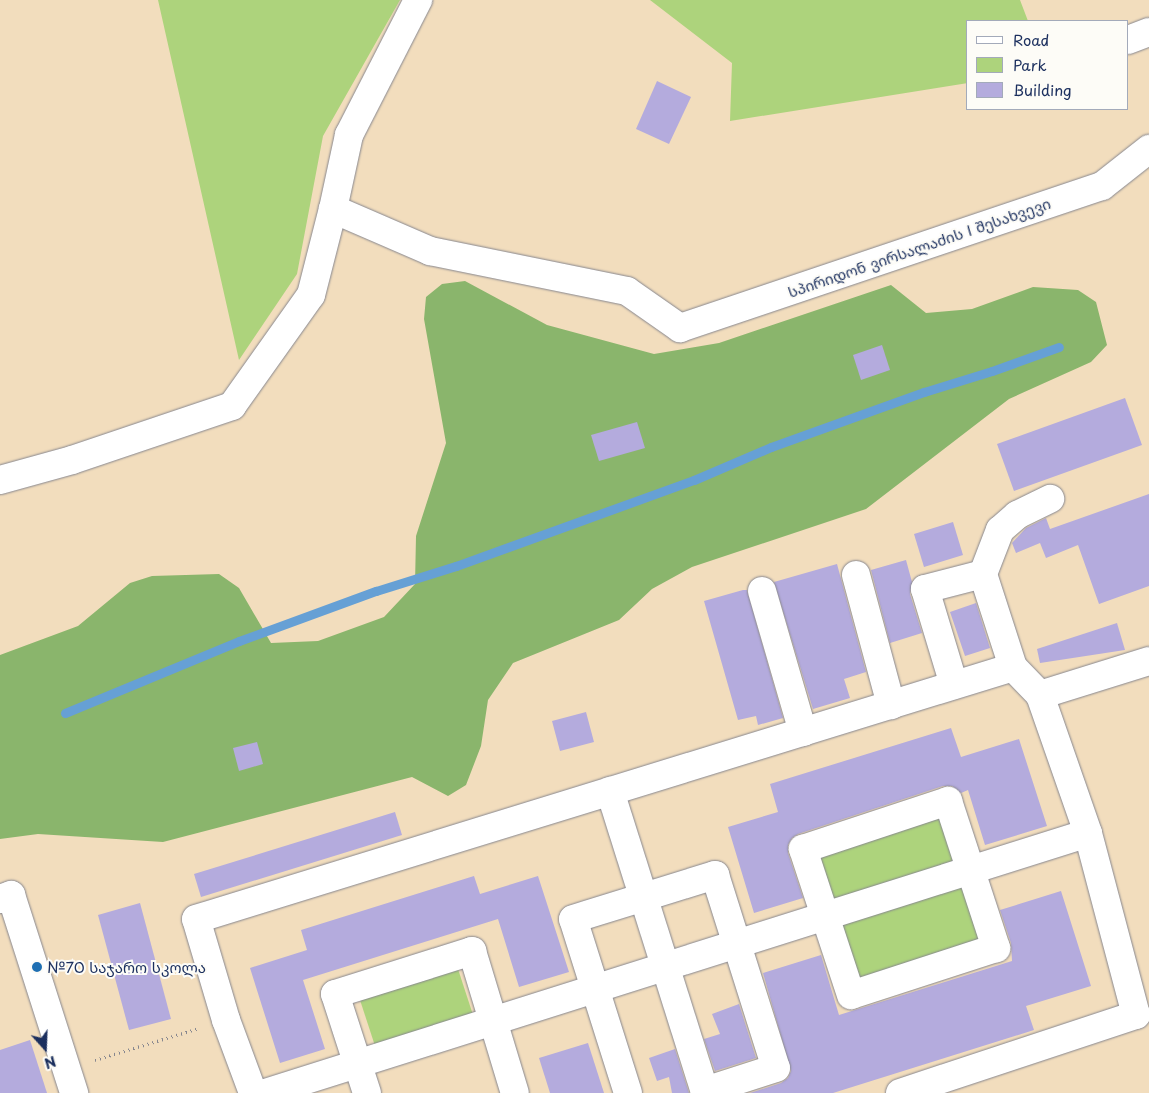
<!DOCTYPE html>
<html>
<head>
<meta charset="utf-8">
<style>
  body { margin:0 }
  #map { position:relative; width:1149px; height:1093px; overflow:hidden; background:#f2ddbd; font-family:"Playpen Sans","Noto Sans Georgian",sans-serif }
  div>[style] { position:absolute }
  .green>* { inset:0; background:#add37c }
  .forest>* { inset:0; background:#8ab56c }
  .stream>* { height:9px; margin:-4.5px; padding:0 4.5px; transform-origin:4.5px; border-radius:4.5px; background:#66a0d5 }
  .building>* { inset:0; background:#b4abdd }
  .path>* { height:3px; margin-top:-1.5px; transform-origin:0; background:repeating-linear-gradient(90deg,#86868e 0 1px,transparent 0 5px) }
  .roads { filter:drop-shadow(0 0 1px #86868e) drop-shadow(0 0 1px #86868e) }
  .minor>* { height:28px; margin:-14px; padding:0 14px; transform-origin:14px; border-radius:14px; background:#fff }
  .dots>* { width:14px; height:14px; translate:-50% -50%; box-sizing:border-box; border:2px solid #fdfcf7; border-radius:50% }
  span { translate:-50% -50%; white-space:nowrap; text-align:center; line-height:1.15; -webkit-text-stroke:4px #fdfcf7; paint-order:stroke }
  .street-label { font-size:15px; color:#1b2f5e }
  .poi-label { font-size:15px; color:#1b2f5e }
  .left { translate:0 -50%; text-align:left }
  .legend { position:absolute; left:966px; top:20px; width:162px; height:90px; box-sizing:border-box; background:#fdfcf7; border:1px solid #a3aaba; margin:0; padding:6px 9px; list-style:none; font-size:15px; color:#1b2f5e }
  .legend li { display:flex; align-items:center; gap:10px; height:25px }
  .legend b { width:25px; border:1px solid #a3aaba }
  .north { position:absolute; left:20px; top:1023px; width:50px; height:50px; -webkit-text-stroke:4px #fdfcf7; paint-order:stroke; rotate:160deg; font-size:14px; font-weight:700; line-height:20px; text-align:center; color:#1b2f5e }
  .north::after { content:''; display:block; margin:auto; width:18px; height:22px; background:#1b2f5e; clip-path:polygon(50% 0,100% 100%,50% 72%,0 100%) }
</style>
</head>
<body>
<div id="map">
  <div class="green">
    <i style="clip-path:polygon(158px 0,400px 0,323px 136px,297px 274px,239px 360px)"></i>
    <i style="clip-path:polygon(650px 0,1020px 0,1028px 21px,968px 21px,968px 83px,730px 121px,732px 63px)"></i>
    <i style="clip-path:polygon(945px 813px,986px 945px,858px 985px,817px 854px)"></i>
    <i style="clip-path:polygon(458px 969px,475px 1021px,377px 1052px,360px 1000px)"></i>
  </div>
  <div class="forest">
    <i style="clip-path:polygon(465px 281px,547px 325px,654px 354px,719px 343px,891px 285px,926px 313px,972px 309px,1033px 287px,1078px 290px,1096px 302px,1107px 345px,1091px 362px,1009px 399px,866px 509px,692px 567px,652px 589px,619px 620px,513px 663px,488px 700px,481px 746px,466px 785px,448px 796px,412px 777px,163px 842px,38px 834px,0 839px,0 655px,78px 626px,130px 583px,152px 576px,219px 574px,239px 588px,271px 643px,318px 641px,384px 617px,415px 584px,416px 536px,446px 443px,424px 319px,426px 297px,442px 284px)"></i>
  </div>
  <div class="stream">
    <i style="left:65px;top:713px;width:188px;rotate:-22.5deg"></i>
    <i style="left:239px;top:641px;width:146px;rotate:-20.1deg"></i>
    <i style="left:376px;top:591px;width:84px;rotate:-17.4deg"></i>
    <i style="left:456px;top:566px;width:253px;rotate:-19.9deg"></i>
    <i style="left:694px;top:480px;width:84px;rotate:-23.2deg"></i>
    <i style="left:771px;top:447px;width:163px;rotate:-19.8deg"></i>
    <i style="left:924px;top:392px;width:71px;rotate:-17.2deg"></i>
    <i style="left:992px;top:371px;width:71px;rotate:-19.7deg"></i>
  </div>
  <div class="building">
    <i style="clip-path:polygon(657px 81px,691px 97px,669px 144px,636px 129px)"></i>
    <i style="clip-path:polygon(882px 345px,890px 370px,861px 380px,853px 355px)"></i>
    <i style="clip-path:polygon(1125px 398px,1142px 445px,1014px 491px,997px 444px)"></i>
    <i style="clip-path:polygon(637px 422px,645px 448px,599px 461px,591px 435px)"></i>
    <i style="clip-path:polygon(1149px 494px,1149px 586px,1099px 604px,1078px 545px,1046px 558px,1040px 543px,1016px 553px,1012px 543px,1026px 528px,1046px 518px,1050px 529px)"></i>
    <i style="clip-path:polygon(953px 522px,963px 555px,924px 567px,914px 534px)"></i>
    <i style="clip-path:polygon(906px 560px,912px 582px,910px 594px,922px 633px,890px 643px,871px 570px)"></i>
    <i style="clip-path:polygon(837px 564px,866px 672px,844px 679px,850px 698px,813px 709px,774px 582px)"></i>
    <i style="clip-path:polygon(743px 590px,747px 590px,783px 718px,758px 725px,756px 716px,738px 720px,704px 601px)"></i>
    <i style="clip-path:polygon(976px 603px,990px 648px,965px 656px,950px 612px)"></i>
    <i style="clip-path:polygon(1117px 623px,1125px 650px,1040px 663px,1037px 649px)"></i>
    <i style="clip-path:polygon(586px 712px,594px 742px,560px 751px,552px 721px)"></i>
    <i style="clip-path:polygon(951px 728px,961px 757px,1019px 739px,1047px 826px,985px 845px,968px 790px,961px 793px,952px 786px,943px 786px,798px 834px,792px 838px,788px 845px,788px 853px,803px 898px,754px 913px,728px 827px,778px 812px,770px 784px)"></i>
    <i style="clip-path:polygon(257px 742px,263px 764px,239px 771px,233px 748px)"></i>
    <i style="clip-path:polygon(395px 812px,402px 835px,201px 897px,194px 874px)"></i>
    <i style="clip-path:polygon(474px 876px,480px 894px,538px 876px,569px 972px,519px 987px,498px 919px,303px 980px,325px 1049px,280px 1063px,250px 968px,307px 950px,301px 930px)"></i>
    <i style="clip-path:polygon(1061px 891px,1091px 986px,1026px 1006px,1034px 1030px,833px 1093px,750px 1093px,781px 1083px,788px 1078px,791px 1071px,763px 973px,821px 955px,839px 1015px,1012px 961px,1011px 943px,1000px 910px)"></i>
    <i style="clip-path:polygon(140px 903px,171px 1019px,129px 1030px,98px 915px)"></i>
    <i style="clip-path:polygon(739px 1004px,756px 1058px,715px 1071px,704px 1039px,720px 1034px,712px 1014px)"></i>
    <i style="clip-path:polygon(30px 1040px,47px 1093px,0 1093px,0 1050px)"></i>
    <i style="clip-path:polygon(588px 1043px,604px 1093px,550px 1093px,539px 1058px)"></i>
    <i style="clip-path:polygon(675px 1049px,689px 1093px,672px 1093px,669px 1077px,657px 1081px,649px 1058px)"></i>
  </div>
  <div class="path">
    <i style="left:95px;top:1060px;width:109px;rotate:-17.1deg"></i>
  </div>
  <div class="roads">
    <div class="minor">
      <i style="left:1128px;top:40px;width:22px;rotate:-21deg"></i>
      <i style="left:333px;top:209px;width:106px;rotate:23.4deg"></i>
      <i style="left:430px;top:251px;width:201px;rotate:11.5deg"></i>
      <i style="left:627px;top:291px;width:65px;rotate:34.9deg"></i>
      <i style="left:680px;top:328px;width:445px;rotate:-18.6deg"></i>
      <i style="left:1102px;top:186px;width:60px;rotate:-38.2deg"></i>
      <i style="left:0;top:480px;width:75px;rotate:-15.5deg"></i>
      <i style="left:72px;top:460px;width:169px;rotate:-18.6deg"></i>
      <i style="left:232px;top:406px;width:136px;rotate:-54.6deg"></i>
      <i style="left:311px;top:295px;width:89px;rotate:-75.7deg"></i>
      <i style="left:333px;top:209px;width:76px;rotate:-77.8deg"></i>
      <i style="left:349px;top:135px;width:152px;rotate:-62.9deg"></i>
      <i style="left:983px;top:574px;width:47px;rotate:-68.9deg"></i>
      <i style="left:1000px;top:530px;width:23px;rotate:-41deg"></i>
      <i style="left:1017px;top:515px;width:37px;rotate:-26deg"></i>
      <i style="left:856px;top:575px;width:135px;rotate:74.9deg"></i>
      <i style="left:762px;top:591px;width:147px;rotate:73.8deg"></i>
      <i style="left:1040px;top:695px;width:114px;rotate:-17.3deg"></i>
      <i style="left:610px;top:791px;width:317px;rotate:72.5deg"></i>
      <i style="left:948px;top:801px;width:155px;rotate:71.9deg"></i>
      <i style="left:996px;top:948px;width:152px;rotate:162deg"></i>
      <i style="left:851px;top:995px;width:154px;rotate:-108.2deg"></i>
      <i style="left:803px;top:849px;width:153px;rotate:-18.3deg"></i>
      <i style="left:0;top:899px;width:12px;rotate:-20deg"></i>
      <i style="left:11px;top:895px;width:208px;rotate:72.3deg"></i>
      <i style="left:253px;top:1093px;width:78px;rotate:-110.3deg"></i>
      <i style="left:226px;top:1020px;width:105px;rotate:-106.5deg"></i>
      <i style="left:196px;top:919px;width:855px;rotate:-17.14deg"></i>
      <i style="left:265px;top:1093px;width:863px;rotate:-17.53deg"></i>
      <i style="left:367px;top:1093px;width:104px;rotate:-107.9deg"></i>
      <i style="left:335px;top:994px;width:144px;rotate:-17.4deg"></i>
      <i style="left:472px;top:951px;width:148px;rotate:73.2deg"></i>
      <i style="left:628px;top:1093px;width:182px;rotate:-107.5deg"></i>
      <i style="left:573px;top:919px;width:149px;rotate:-17.2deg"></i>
      <i style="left:715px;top:875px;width:202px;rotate:72.5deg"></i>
      <i style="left:776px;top:1068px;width:75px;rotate:162.1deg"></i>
      <i style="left:900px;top:1093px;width:249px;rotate:-18.3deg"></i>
      <i style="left:1136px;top:1015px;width:188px;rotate:-104.8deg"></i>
      <i style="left:1088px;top:833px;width:146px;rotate:-109.2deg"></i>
      <i style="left:1040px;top:695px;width:39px;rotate:-134deg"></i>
      <i style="left:1013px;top:667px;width:98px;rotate:-107.9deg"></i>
      <i style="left:983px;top:574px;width:60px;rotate:165.5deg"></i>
      <i style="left:925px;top:589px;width:100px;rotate:73.2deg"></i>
    </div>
  </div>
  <div class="dots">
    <i style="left:37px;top:967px;background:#1f6fb2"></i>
  </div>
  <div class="street-label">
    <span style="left:919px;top:247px;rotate:-19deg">სპირიდონ ვირსალაძის I შესახვევი</span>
  </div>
  <div class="poi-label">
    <span class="left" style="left:47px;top:967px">№70 საჯარო სკოლა</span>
  </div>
  <ul class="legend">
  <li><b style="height:6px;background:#fff"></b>Road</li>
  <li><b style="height:14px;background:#add37c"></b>Park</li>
  <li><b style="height:14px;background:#b4abdd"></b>Building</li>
  </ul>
  <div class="north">N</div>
</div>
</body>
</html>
